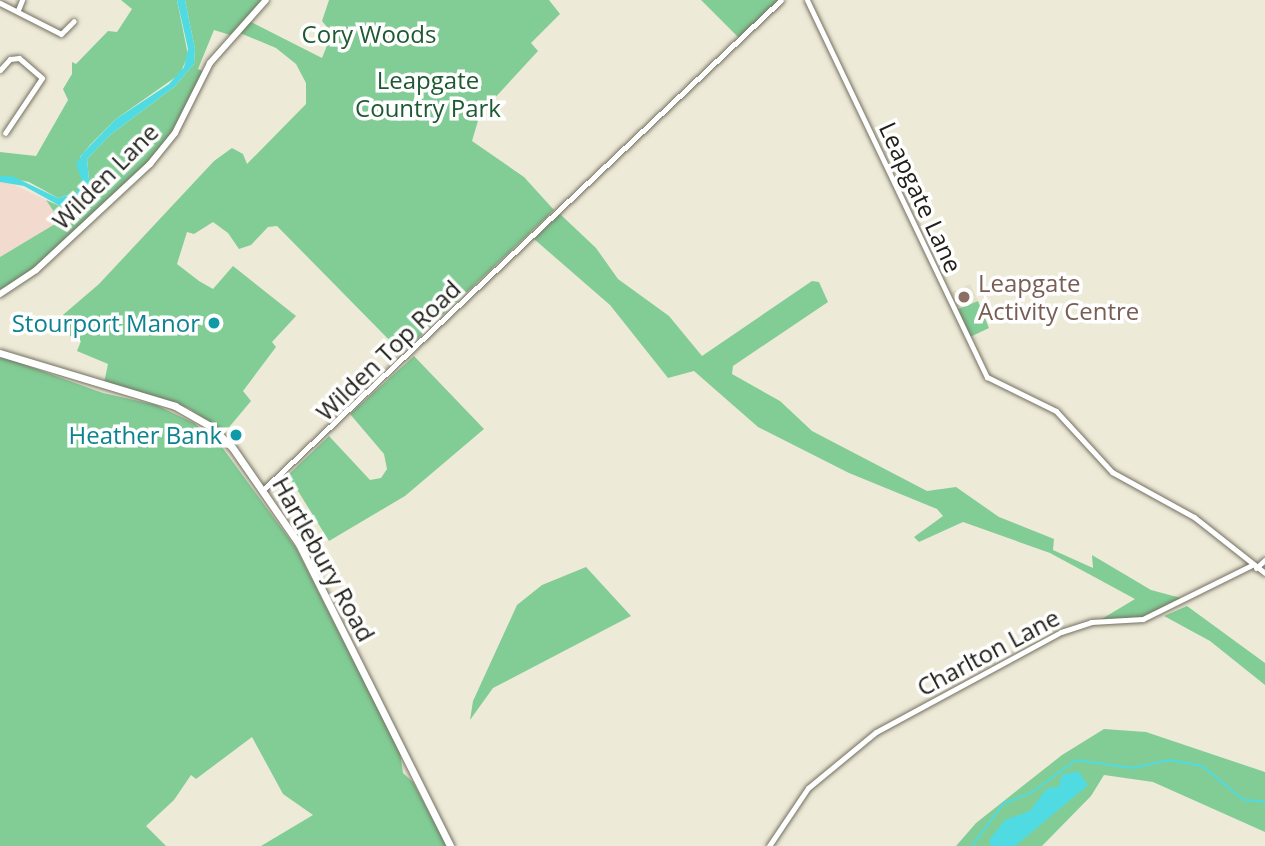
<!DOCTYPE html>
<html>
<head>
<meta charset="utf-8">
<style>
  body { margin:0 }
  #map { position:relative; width:1265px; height:846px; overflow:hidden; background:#eeead8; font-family:"Open Sans",sans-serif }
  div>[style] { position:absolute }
  .built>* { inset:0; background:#e4dfc6 }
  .industrial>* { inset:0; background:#f2dacf }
  .green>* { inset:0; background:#82cd96 }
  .water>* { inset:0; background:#50dbe2 }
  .stream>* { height:2px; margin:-1px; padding:0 1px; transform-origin:1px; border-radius:1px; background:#50dbe2 }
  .roads { filter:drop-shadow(0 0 2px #737060) drop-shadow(0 0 2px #737060) }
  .minor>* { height:5px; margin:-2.5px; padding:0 2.5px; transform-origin:2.5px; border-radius:2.5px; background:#fff }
  .tertiary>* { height:6px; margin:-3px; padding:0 3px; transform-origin:3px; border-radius:3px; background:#fff }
  .secondary>* { height:7px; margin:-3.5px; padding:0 3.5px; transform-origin:3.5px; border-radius:3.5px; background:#fff }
  .dots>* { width:19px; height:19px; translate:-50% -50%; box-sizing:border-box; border:4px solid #fff; border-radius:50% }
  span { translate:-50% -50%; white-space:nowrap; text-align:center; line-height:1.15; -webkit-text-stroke:7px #fff; paint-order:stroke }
  .park-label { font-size:24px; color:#1e5932 }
  .street-label { font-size:24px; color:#212019 }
  .education-label { font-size:24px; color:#785e54 }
  .left { translate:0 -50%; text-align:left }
  .culture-label { font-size:24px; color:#0d838f }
  .right { translate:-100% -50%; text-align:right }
</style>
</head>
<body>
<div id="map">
  <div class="built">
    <i style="clip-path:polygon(970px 284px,978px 301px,958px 309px,950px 293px)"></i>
  </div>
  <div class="industrial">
    <i style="clip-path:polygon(6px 181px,46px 200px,60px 221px,0 257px,0 182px)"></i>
  </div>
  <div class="green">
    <i style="clip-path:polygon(121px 0,177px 0,188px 55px,180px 74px,116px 119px,90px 145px,80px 157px,83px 185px,77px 192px,58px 198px,29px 182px,0 176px,0 152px,36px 156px,68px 100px,63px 89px,72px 74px,72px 62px,76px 64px,108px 31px,117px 32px,132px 9px)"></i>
    <i style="clip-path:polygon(185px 0,262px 0,230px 35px,214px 30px,198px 69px,205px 72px,164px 148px,29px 273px,0 290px,0 257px,60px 221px,46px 200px,60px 206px,90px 190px,87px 159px,110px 135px,174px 87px,194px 64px,195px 49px)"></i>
    <i style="clip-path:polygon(329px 0,549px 0,560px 14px,531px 43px,538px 51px,480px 114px,472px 141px,524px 177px,554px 210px,402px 353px,277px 226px,268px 227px,251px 245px,239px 249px,228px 233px,213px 222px,194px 234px,187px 232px,177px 264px,199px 281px,213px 289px,233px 266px,296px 316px,272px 342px,276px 347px,243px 391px,251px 401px,225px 432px,188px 408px,104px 383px,108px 364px,77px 351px,81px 341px,50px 326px,99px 284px,214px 161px,232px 148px,243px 154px,247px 164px,306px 104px,306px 83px,296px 64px,276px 48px,240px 33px,249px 21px,322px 58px,332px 33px,322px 21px)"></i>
    <i style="clip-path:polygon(701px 0,781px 0,739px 38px)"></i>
    <i style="clip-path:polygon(560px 214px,596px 248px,618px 279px,669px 316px,702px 356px,812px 281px,819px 282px,828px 302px,733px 366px,732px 374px,780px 401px,812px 431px,927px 491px,956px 487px,999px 517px,1054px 539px,1053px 550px,1093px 568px,1092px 555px,1151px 590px,1181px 598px,1142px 618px,1100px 620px,1135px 599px,1050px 553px,963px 522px,919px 542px,914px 537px,943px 516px,937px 509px,849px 473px,758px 427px,694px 371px,668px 378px,610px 305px,534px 239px)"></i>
    <i style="clip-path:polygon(978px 301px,989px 328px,970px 337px,958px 309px)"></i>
    <i style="clip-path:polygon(0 356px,103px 393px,156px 405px,194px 423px,222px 447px,296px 548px,400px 752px,403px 773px,413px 782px,447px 846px,261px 846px,313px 815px,283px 794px,252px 737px,196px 779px,191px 775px,174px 800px,146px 826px,166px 846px,0 846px)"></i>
    <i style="clip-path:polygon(414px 356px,484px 429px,405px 496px,329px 541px,288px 475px,329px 436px,370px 480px,381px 478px,387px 469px,384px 454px,350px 414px)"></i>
    <i style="clip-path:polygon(586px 567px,631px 616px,493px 688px,470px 720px,473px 701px,517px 605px,542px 585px)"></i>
    <i style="clip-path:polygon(1187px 606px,1265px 663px,1265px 685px,1210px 641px,1164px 616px)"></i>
    <i style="clip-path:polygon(1104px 729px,1146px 732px,1265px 772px,1265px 832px,1153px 782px,1104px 775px,1091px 796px,1042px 846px,956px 846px,976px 823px,1062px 755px)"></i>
  </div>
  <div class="water">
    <i style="clip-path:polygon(177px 0,185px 0,195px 49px,194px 64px,174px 87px,110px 135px,87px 159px,90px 190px,60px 206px,24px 186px,0 182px,0 176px,12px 176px,58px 198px,77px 192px,82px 181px,76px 164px,83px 153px,116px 119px,169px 84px,184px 67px,188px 49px)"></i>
    <i style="clip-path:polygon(1078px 771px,1088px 785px,1015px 846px,991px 846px,989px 840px,1005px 820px,1030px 811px,1046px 789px,1059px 786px,1062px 775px)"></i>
  </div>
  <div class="stream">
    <i style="left:972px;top:846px;width:52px;rotate:-53.6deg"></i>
    <i style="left:1003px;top:804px;width:31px;rotate:-22deg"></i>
    <i style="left:1032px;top:792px;width:54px;rotate:-36deg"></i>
    <i style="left:1076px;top:760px;width:57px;rotate:8.1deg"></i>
    <i style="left:1132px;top:768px;width:40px;rotate:-12deg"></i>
    <i style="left:1171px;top:760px;width:32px;rotate:11deg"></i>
    <i style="left:1202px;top:766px;width:54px;rotate:39deg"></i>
    <i style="left:1244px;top:800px;width:21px;rotate:5deg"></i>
  </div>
  <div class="roads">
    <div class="minor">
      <i style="left:807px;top:0;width:418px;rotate:64.5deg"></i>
      <i style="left:987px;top:377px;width:77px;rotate:26.2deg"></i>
      <i style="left:1056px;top:411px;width:83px;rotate:47.4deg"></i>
      <i style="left:1112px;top:472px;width:94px;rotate:28.8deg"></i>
      <i style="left:1194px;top:517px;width:90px;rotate:38.3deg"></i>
      <i style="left:0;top:3px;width:68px;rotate:26.9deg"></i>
      <i style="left:61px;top:34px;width:18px;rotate:-45deg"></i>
      <i style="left:18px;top:10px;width:11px;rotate:-68deg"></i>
      <i style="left:0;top:70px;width:15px;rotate:-48deg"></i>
      <i style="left:10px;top:59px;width:9px;rotate:-6deg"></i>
      <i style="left:19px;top:58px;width:30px;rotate:41deg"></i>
      <i style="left:42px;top:78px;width:66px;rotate:123.9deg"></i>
      <i style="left:265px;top:488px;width:710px;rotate:-43.4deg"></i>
      <i style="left:1256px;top:568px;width:12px;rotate:-42deg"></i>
      <i style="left:769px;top:846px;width:70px;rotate:-56.1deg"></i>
      <i style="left:808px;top:788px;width:88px;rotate:-39.5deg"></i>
      <i style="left:876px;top:732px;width:210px;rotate:-28.4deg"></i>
      <i style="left:1061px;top:632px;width:32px;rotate:-18deg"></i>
      <i style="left:1091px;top:622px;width:52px;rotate:-3.3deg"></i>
      <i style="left:1143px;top:619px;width:122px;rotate:-26.4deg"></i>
    </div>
    <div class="tertiary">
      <i style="left:0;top:294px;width:43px;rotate:-33.7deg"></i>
      <i style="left:36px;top:270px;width:156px;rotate:-42.9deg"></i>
      <i style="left:150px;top:164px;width:40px;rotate:-51deg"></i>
      <i style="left:175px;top:133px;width:78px;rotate:-63.4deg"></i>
      <i style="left:210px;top:63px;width:84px;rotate:-48.4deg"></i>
    </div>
    <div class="secondary">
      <i style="left:0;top:353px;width:183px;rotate:16.8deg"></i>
      <i style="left:175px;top:406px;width:40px;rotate:29.7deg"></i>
      <i style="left:210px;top:426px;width:30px;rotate:44deg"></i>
      <i style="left:232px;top:447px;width:118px;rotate:55.4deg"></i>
      <i style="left:299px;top:544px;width:338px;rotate:63.4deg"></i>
    </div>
  </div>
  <div class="dots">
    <i style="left:964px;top:297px;background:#8d6e63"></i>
    <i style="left:214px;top:323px;background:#0f9aa8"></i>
    <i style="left:236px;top:435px;background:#0f9aa8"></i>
  </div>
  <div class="park-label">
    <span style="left:369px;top:34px">Cory Woods</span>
    <span style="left:428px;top:94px">Leapgate<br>Country Park</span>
  </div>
  <div class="street-label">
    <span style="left:105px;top:176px;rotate:-45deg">Wilden Lane</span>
    <span style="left:921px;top:197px;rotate:65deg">Leapgate Lane</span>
    <span style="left:388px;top:350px;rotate:-44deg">Wilden Top Road</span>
    <span style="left:324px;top:559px;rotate:61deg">Hartlebury Road</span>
    <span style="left:988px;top:652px;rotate:-28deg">Charlton Lane</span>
  </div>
  <div class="education-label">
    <span class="left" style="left:978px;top:297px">Leapgate<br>Activity Centre</span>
  </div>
  <div class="culture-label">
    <span class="right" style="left:200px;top:323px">Stourport Manor</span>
    <span class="right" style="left:222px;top:435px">Heather Bank</span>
  </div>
</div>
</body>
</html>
